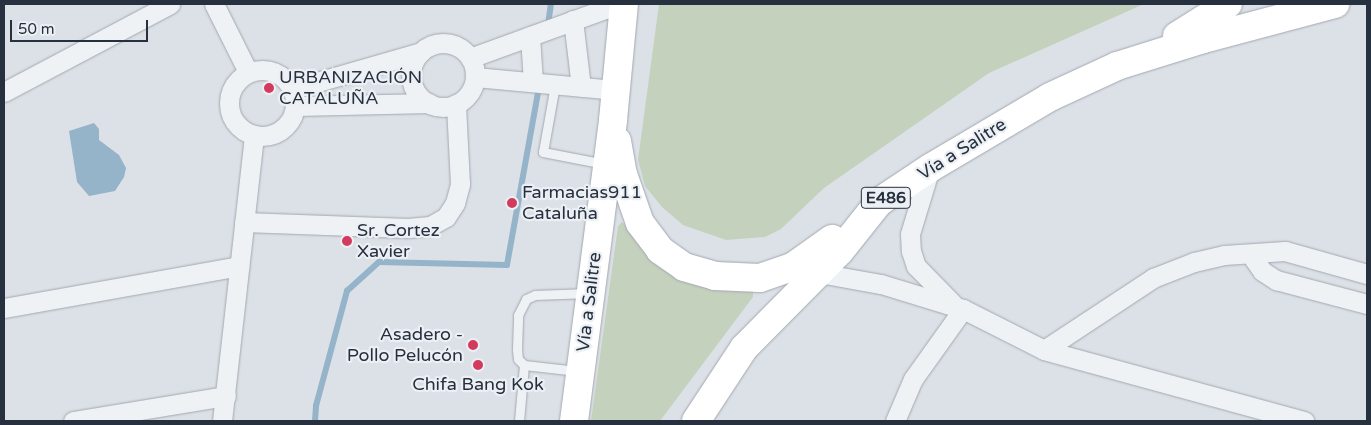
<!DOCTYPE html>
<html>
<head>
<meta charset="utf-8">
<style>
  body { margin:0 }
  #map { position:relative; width:1371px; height:425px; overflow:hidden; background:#dce1e7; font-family:"Varela Round",sans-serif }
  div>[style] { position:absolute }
  .green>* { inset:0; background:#c4d1bd }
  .water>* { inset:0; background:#95b3c9 }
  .stream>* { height:5.5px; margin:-2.75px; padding:0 2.75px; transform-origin:2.75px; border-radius:2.75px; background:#95b3c9 }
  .roads { filter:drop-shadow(0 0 1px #a2a8b1) drop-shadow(0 0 1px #a2a8b1) }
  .lane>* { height:9px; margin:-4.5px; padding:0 4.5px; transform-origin:4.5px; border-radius:4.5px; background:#eff2f5 }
  .street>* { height:19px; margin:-9.5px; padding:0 9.5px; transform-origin:9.5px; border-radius:9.5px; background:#eff2f5 }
  .street>.ring { margin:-9.5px; padding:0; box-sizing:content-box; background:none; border:19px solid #eff2f5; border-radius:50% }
  .primary>* { height:28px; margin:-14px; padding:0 14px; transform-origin:14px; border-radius:14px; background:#fff }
  .dots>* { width:14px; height:14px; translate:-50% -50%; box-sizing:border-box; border:2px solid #ecf0f5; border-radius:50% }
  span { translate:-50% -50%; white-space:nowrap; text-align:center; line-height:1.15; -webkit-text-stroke:4.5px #ecf0f5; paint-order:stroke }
  .shield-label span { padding:1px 4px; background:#ecf0f5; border:1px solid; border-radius:4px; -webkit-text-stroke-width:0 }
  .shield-label { font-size:16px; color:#26303e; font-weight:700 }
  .poi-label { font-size:18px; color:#26303e }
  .left { translate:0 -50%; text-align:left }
  .right { translate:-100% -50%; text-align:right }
  .street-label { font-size:18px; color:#26303e }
  .frame { position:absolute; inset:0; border:5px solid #26303e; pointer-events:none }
  .scale { position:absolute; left:10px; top:20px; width:138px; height:22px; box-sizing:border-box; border:2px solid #26303e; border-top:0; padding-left:6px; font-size:15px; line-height:18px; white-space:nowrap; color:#26303e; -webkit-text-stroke:4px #ecf0f5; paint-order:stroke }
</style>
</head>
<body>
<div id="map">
  <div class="green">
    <i style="clip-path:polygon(659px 4px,1144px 4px,989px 73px,824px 188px,781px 229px,765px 237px,726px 240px,683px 225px,662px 207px,645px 186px,638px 160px)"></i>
    <i style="clip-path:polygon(622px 222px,650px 256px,753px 288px,753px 297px,660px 421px,591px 421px,618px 226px)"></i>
  </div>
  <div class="water">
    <i style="clip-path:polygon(94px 123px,99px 129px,99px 140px,119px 155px,126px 168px,124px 177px,115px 191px,89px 196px,77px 182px,69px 131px)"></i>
  </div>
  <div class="stream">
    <i style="left:548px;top:25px;width:21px;rotate:-82deg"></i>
    <i style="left:315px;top:421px;width:15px;rotate:-86deg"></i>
    <i style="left:316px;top:406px;width:119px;rotate:-74.9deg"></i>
    <i style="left:347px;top:291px;width:43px;rotate:-42.2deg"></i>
    <i style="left:379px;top:262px;width:128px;rotate:1.3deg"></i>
    <i style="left:507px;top:265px;width:181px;rotate:-79.8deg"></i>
  </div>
  <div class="roads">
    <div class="lane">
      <i style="left:555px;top:85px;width:68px;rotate:100.2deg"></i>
      <i style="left:543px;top:152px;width:63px;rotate:11deg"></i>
      <i style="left:577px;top:371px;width:53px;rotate:-173.5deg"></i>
      <i style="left:524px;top:365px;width:8px;rotate:-135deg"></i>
      <i style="left:518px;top:359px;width:10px;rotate:-96deg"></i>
      <i style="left:517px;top:349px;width:34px;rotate:-88deg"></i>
      <i style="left:518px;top:315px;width:18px;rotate:-63deg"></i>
      <i style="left:526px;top:299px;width:10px;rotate:-24deg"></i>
      <i style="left:535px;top:295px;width:53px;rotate:-2.2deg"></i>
      <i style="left:519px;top:421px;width:56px;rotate:-84.9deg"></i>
    </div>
    <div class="street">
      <i style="left:214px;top:4px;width:76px;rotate:63.4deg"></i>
      <i style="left:573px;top:20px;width:67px;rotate:83.2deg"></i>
      <i style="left:530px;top:36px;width:46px;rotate:86.3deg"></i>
      <i class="ring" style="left:411px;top:43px;width:45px;height:45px"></i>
      <i style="left:470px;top:58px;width:158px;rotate:-20deg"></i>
      <i class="ring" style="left:229px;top:70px;width:47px;height:47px"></i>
      <i style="left:475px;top:77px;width:142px;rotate:5.3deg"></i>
      <i style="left:293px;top:89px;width:133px;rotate:-16.1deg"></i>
      <i style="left:4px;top:92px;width:188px;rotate:-27.9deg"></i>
      <i style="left:296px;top:106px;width:133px;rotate:-1.3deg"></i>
      <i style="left:930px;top:168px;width:69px;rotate:106.9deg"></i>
      <i style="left:910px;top:234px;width:17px;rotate:87deg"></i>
      <i style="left:911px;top:251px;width:16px;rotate:72deg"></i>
      <i style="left:916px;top:266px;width:53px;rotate:45.8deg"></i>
      <i style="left:244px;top:222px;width:164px;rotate:2.1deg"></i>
      <i style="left:408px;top:228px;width:22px;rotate:-5deg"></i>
      <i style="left:430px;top:226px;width:18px;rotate:-29deg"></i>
      <i style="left:446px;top:217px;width:17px;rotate:-57deg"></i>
      <i style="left:455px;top:203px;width:20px;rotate:-75deg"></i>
      <i style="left:460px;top:184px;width:80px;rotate:-92.9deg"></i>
      <i style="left:1251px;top:255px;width:19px;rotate:55deg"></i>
      <i style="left:1262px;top:271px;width:17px;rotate:33deg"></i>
      <i style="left:1276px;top:280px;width:94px;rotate:14.8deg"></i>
      <i style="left:819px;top:273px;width:63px;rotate:10.1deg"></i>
      <i style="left:881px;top:284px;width:86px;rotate:17deg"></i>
      <i style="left:963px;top:309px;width:86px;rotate:125.5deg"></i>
      <i style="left:913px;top:379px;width:46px;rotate:113.2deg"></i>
      <i style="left:4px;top:308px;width:239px;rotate:-10.1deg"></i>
      <i style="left:963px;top:309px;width:91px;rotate:26.8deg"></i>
      <i style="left:1044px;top:350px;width:270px;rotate:15.3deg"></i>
      <i style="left:1044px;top:350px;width:131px;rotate:-33.4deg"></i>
      <i style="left:1153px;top:278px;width:44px;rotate:-21.3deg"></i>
      <i style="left:1194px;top:262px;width:31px;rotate:-13deg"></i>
      <i style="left:1224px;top:255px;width:61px;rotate:-3.8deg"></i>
      <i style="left:1285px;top:251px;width:85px;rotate:15.7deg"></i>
      <i style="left:73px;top:421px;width:155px;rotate:-9.3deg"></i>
      <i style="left:222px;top:421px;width:288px;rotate:-83.6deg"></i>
    </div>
    <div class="primary">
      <i style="left:1177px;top:36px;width:60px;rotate:-32.1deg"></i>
      <i style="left:617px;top:141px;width:34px;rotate:80deg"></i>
      <i style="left:623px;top:174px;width:52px;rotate:70.9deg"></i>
      <i style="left:640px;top:223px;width:34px;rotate:53deg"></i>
      <i style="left:660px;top:250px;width:29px;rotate:35deg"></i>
      <i style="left:684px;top:267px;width:32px;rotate:16deg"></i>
      <i style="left:715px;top:276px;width:45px;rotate:2.5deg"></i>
      <i style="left:760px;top:278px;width:36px;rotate:-19deg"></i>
      <i style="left:794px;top:266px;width:47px;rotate:-35.4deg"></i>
      <i style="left:574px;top:421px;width:304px;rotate:-82.6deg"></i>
      <i style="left:613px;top:120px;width:117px;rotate:-84.6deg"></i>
      <i style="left:696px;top:421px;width:87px;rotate:-56.7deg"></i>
      <i style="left:744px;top:348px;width:136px;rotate:-45.3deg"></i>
      <i style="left:840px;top:251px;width:63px;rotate:-51.5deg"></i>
      <i style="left:879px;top:202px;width:61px;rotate:-33.7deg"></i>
      <i style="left:930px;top:168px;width:139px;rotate:-30.6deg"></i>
      <i style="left:1050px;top:97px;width:74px;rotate:-24.8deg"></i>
      <i style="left:1117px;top:66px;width:90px;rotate:-17.4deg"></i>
      <i style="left:1203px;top:39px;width:137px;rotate:-14.9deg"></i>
    </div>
  </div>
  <div class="dots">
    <i style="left:269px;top:88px;background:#d23b5e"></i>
    <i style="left:512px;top:203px;background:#d23b5e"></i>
    <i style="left:347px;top:241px;background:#d23b5e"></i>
    <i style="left:473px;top:345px;background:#d23b5e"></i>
    <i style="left:478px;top:365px;background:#d23b5e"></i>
  </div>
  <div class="shield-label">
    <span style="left:886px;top:198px">E486</span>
  </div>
  <div class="poi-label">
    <span class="left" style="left:279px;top:88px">URBANIZACIÓN<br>CATALUÑA</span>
    <span class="left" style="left:522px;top:203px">Farmacias911<br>Cataluña</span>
    <span class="left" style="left:357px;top:241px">Sr. Cortez<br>Xavier</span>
    <span class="right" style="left:463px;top:345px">Asadero -<br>Pollo Pelucón</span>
    <span style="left:478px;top:384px">Chifa Bang Kok</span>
  </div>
  <div class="street-label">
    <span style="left:962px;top:149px;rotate:-32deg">Vía a Salitre</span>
    <span style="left:589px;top:302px;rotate:-83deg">Vía a Salitre</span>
  </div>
  <div class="frame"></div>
  <div class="scale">50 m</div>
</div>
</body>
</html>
